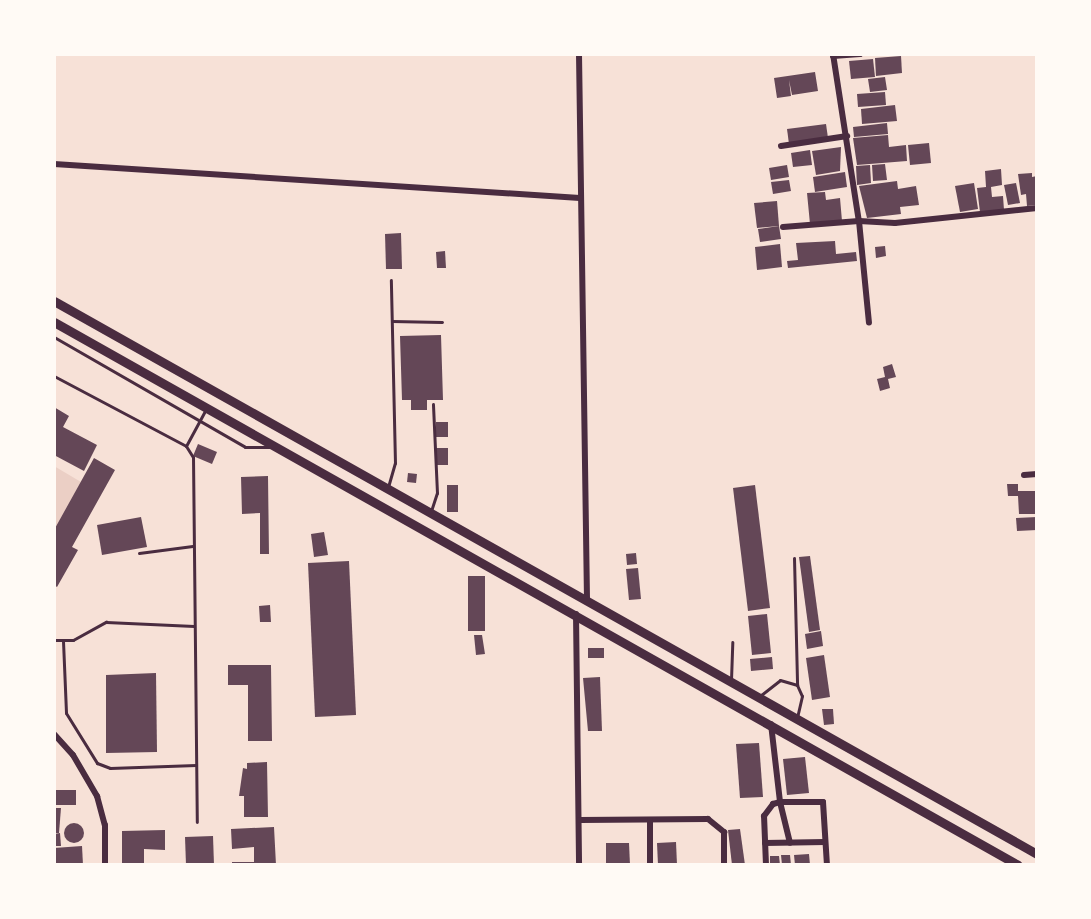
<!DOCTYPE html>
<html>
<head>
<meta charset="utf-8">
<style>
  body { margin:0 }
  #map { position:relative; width:1091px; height:919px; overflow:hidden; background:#f7e1d7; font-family:Raleway,sans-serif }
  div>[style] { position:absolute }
  .green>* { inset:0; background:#ebcfc5 }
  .building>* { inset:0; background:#644757 }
  .round { border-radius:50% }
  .service>* { height:3px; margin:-1.5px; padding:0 1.5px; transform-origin:1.5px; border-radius:1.5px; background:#4a2c40 }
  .minor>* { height:6px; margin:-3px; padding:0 3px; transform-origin:3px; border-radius:3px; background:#4a2c40 }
  .secondary>* { height:9px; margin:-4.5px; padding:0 4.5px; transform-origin:4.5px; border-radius:4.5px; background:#4a2c40 }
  span { translate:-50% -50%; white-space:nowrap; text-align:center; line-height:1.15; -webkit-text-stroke:4.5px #fffaf5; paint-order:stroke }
  .frame { position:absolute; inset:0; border:56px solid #fffaf5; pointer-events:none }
</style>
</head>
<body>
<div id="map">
  <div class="green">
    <i style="clip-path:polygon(54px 466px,81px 482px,54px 530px)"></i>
  </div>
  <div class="building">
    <i style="clip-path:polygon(901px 56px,902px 73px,876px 76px,875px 58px)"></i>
    <i style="clip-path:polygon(873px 59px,875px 77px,851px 79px,849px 61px)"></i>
    <i style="clip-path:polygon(815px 72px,818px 91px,792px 95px,789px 80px,791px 96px,777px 98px,774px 78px)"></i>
    <i style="clip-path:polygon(885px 77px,887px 90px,870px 92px,868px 79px)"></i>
    <i style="clip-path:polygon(885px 92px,886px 105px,858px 107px,857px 94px)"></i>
    <i style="clip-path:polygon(895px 105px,897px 121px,862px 124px,861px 109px)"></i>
    <i style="clip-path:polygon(887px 123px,888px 134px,854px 137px,853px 127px)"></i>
    <i style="clip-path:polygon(826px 124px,828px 138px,789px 144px,787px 129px)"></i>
    <i style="clip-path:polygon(888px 135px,889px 147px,906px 145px,907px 161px,857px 165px,853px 138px)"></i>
    <i style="clip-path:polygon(929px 143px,931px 163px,910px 165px,908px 145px)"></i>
    <i style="clip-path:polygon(841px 147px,840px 171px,816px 175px,812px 151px)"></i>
    <i style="clip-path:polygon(810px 150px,812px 165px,793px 167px,791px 153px)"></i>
    <i style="clip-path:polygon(885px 164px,887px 180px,873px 181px,872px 165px)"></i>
    <i style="clip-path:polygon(787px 165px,789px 177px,771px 180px,769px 168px)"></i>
    <i style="clip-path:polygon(870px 165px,871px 183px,857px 185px,856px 166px)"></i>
    <i style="clip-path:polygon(1001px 169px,1002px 185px,991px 187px,992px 197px,1003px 196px,1004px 210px,980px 212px,977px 188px,986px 187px,985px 171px)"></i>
    <i style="clip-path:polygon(845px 172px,847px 187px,815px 192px,813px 177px)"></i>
    <i style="clip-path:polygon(1032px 173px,1032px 177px,1037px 176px,1036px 205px,1027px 206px,1026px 194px,1021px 195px,1018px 174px)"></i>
    <i style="clip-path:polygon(789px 180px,791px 191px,773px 194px,771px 182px)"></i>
    <i style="clip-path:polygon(897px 181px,898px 189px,916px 186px,919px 205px,900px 207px,901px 214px,867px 218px,859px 186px)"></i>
    <i style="clip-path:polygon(974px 183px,978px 209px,960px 212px,955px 186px)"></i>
    <i style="clip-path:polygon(1016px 183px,1020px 203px,1008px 205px,1004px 185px)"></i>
    <i style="clip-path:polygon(825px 192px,826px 200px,840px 198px,842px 221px,810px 224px,807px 193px)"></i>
    <i style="clip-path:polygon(777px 201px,779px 226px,757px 228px,754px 203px)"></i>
    <i style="clip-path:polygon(779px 226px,781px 239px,760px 242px,758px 229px)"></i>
    <i style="clip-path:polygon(401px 233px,402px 269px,386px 269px,385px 234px)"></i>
    <i style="clip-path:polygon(835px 241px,836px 254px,856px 252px,857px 261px,788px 268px,787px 261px,798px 260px,796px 243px)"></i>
    <i style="clip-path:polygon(780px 244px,782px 267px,757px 270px,755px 247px)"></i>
    <i style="clip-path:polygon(885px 246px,886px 256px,876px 258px,875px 247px)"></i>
    <i style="clip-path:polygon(445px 251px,446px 268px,437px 268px,436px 252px)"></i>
    <i style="clip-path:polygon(441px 335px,443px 400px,427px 400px,427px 410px,411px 410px,411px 400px,402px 400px,400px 336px)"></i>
    <i style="clip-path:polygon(892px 364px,896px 377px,888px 379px,890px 388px,880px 391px,877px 379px,885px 377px,883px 367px)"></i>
    <i style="clip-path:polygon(54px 407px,69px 416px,63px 427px,97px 445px,84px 471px,54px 455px)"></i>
    <i style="clip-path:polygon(436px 422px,448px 422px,448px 437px,436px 437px)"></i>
    <i style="clip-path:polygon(198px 444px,217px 452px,212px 464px,193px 456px)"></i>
    <i style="clip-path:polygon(436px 448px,448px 448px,448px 465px,436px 465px)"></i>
    <i style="clip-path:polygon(94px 458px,115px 470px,72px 547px,78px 550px,57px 587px,54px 585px,54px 530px)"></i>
    <i style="clip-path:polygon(408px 473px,417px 474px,416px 483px,407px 482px)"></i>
    <i style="clip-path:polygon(268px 476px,269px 554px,260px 554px,260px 513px,242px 514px,241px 477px)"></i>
    <i style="clip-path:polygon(1007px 484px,1018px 484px,1018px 491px,1037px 491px,1037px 514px,1019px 514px,1018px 496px,1008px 496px)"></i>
    <i style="clip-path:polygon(447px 485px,458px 485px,458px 512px,447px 512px)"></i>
    <i style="clip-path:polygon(755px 485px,770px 608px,748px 611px,733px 488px)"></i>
    <i style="clip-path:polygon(141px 517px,147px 547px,102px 555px,97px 525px)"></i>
    <i style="clip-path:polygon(1037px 517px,1037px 530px,1017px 531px,1016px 518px)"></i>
    <i style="clip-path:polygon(324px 532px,328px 555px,314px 557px,311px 534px)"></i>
    <i style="clip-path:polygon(636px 553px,637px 564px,627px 565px,626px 554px)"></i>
    <i style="clip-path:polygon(810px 556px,820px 630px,809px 632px,799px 557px)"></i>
    <i style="clip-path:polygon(349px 561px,356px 715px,315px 717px,308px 563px)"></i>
    <i style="clip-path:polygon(638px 568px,641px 599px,629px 600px,626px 569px)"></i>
    <i style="clip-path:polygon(468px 576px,485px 576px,485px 631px,468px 631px)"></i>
    <i style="clip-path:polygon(270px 605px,271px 622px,260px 622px,259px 606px)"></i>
    <i style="clip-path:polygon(767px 614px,771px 653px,752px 655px,748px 616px)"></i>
    <i style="clip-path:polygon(821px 631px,823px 646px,807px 649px,805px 634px)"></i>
    <i style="clip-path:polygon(474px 635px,482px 635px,485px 654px,476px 655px)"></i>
    <i style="clip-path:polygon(588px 648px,604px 648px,604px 658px,588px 658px)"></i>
    <i style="clip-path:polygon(824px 655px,830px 697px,812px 700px,806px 658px)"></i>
    <i style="clip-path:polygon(772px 657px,773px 669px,751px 671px,750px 659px)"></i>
    <i style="clip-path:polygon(228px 665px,271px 665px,272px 741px,248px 741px,248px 685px,228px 685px)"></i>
    <i style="clip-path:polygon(156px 673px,157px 752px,106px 753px,106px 675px)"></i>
    <i style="clip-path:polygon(600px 677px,602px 731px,588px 731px,583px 678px)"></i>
    <i style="clip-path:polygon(822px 709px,833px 709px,834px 724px,824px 725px)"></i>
    <i style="clip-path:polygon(759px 743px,763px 797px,740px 798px,736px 744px)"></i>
    <i style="clip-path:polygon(805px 757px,809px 793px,787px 795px,783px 759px)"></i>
    <i style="clip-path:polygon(267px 762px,268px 817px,244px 817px,244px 796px,239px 796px,243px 768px,247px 769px,247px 763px)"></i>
    <i style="clip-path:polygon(54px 790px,76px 790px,76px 805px,54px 805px)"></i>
    <i style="clip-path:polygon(54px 808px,61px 808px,59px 833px,54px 833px)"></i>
    <i class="round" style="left:64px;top:823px;width:20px;height:20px"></i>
    <i style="clip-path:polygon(274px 827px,276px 865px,232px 865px,232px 862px,254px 862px,254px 847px,232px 849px,231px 829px)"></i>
    <i style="clip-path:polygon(740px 829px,745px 865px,732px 865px,728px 830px)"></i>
    <i style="clip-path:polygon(165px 830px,165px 850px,144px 849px,144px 865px,122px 865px,122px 831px)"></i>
    <i style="clip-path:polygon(60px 833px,61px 846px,54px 846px,54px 834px)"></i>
    <i style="clip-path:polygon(213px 836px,214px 865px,186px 865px,185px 837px)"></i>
    <i style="clip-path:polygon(676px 842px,677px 865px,658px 865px,657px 843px)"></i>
    <i style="clip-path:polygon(606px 843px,629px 843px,630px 865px,606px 865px)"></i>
    <i style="clip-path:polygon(82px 846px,83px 865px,54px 865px,54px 848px)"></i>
    <i style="clip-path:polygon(809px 854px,810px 865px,795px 865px,794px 855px)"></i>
    <i style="clip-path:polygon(781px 855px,790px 855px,791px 865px,782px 865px)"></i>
    <i style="clip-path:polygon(770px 856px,779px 856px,780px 865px,770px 865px)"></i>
  </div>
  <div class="service">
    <i style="left:392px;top:321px;width:50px;rotate:1.1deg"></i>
    <i style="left:54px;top:337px;width:220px;rotate:29.9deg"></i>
    <i style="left:245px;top:447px;width:26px"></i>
    <i style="left:54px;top:376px;width:149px;rotate:27.9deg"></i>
    <i style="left:186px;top:446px;width:42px;rotate:-61.6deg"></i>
    <i style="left:186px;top:446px;width:13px;rotate:58deg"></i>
    <i style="left:193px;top:457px;width:365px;rotate:89.4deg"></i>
    <i style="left:388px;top:487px;width:25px;rotate:-74deg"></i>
    <i style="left:395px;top:463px;width:183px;rotate:-91.3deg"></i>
    <i style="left:431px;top:511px;width:19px;rotate:-72deg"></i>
    <i style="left:437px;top:493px;width:89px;rotate:-92.6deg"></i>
    <i style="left:139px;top:553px;width:54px;rotate:-7.4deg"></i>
    <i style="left:794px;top:558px;width:127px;rotate:88.6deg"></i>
    <i style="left:54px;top:640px;width:19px"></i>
    <i style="left:73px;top:640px;width:38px;rotate:-29deg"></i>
    <i style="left:106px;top:622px;width:88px;rotate:2.6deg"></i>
    <i style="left:63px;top:641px;width:72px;rotate:87.6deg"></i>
    <i style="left:66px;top:713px;width:59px;rotate:58.2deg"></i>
    <i style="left:97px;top:763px;width:14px;rotate:21deg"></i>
    <i style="left:110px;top:768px;width:86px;rotate:-2deg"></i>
    <i style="left:731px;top:680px;width:38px;rotate:-88deg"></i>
    <i style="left:761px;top:695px;width:24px;rotate:-38deg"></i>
    <i style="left:780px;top:680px;width:18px;rotate:16deg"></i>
    <i style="left:797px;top:685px;width:12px;rotate:66deg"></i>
    <i style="left:802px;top:696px;width:22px;rotate:103deg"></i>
  </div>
  <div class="minor">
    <i style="left:579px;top:54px;width:548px;rotate:89.16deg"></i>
    <i style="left:833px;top:54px;width:169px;rotate:81.2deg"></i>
    <i style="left:859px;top:221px;width:102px;rotate:84.4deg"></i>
    <i style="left:833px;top:56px;width:27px;rotate:-4deg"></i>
    <i style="left:781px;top:146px;width:67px;rotate:-8.6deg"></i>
    <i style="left:54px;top:164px;width:527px;rotate:3.7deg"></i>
    <i style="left:783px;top:227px;width:76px;rotate:-4.5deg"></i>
    <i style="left:859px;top:221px;width:36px;rotate:3deg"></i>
    <i style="left:895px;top:223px;width:143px;rotate:-6deg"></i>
    <i style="left:1024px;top:475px;width:13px;rotate:-4deg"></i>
    <i style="left:576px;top:614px;width:251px;rotate:89.3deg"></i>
    <i style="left:771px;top:724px;width:79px;rotate:83.4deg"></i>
    <i style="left:780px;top:802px;width:43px"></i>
    <i style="left:823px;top:802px;width:63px;rotate:86.4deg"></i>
    <i style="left:54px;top:734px;width:28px;rotate:48deg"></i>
    <i style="left:73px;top:755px;width:48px;rotate:59.7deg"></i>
    <i style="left:97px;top:796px;width:30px;rotate:75deg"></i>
    <i style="left:105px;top:825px;width:40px;rotate:90deg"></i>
    <i style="left:580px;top:820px;width:128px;rotate:-0.4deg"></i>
    <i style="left:708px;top:819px;width:21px;rotate:39deg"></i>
    <i style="left:724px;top:832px;width:33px;rotate:90deg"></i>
    <i style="left:765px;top:843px;width:60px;rotate:-1deg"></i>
    <i style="left:650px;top:865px;width:45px;rotate:-90deg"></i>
    <i style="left:766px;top:865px;width:49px;rotate:-92.3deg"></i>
    <i style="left:764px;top:816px;width:15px;rotate:-53deg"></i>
    <i style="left:773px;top:804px;width:7px;rotate:-16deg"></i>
    <i style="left:780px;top:802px;width:42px;rotate:76.3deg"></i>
  </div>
  <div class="secondary">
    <i style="left:54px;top:301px;width:1128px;rotate:29.36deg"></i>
    <i style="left:54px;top:322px;width:1106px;rotate:29.39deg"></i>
  </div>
  <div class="frame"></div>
</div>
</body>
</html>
